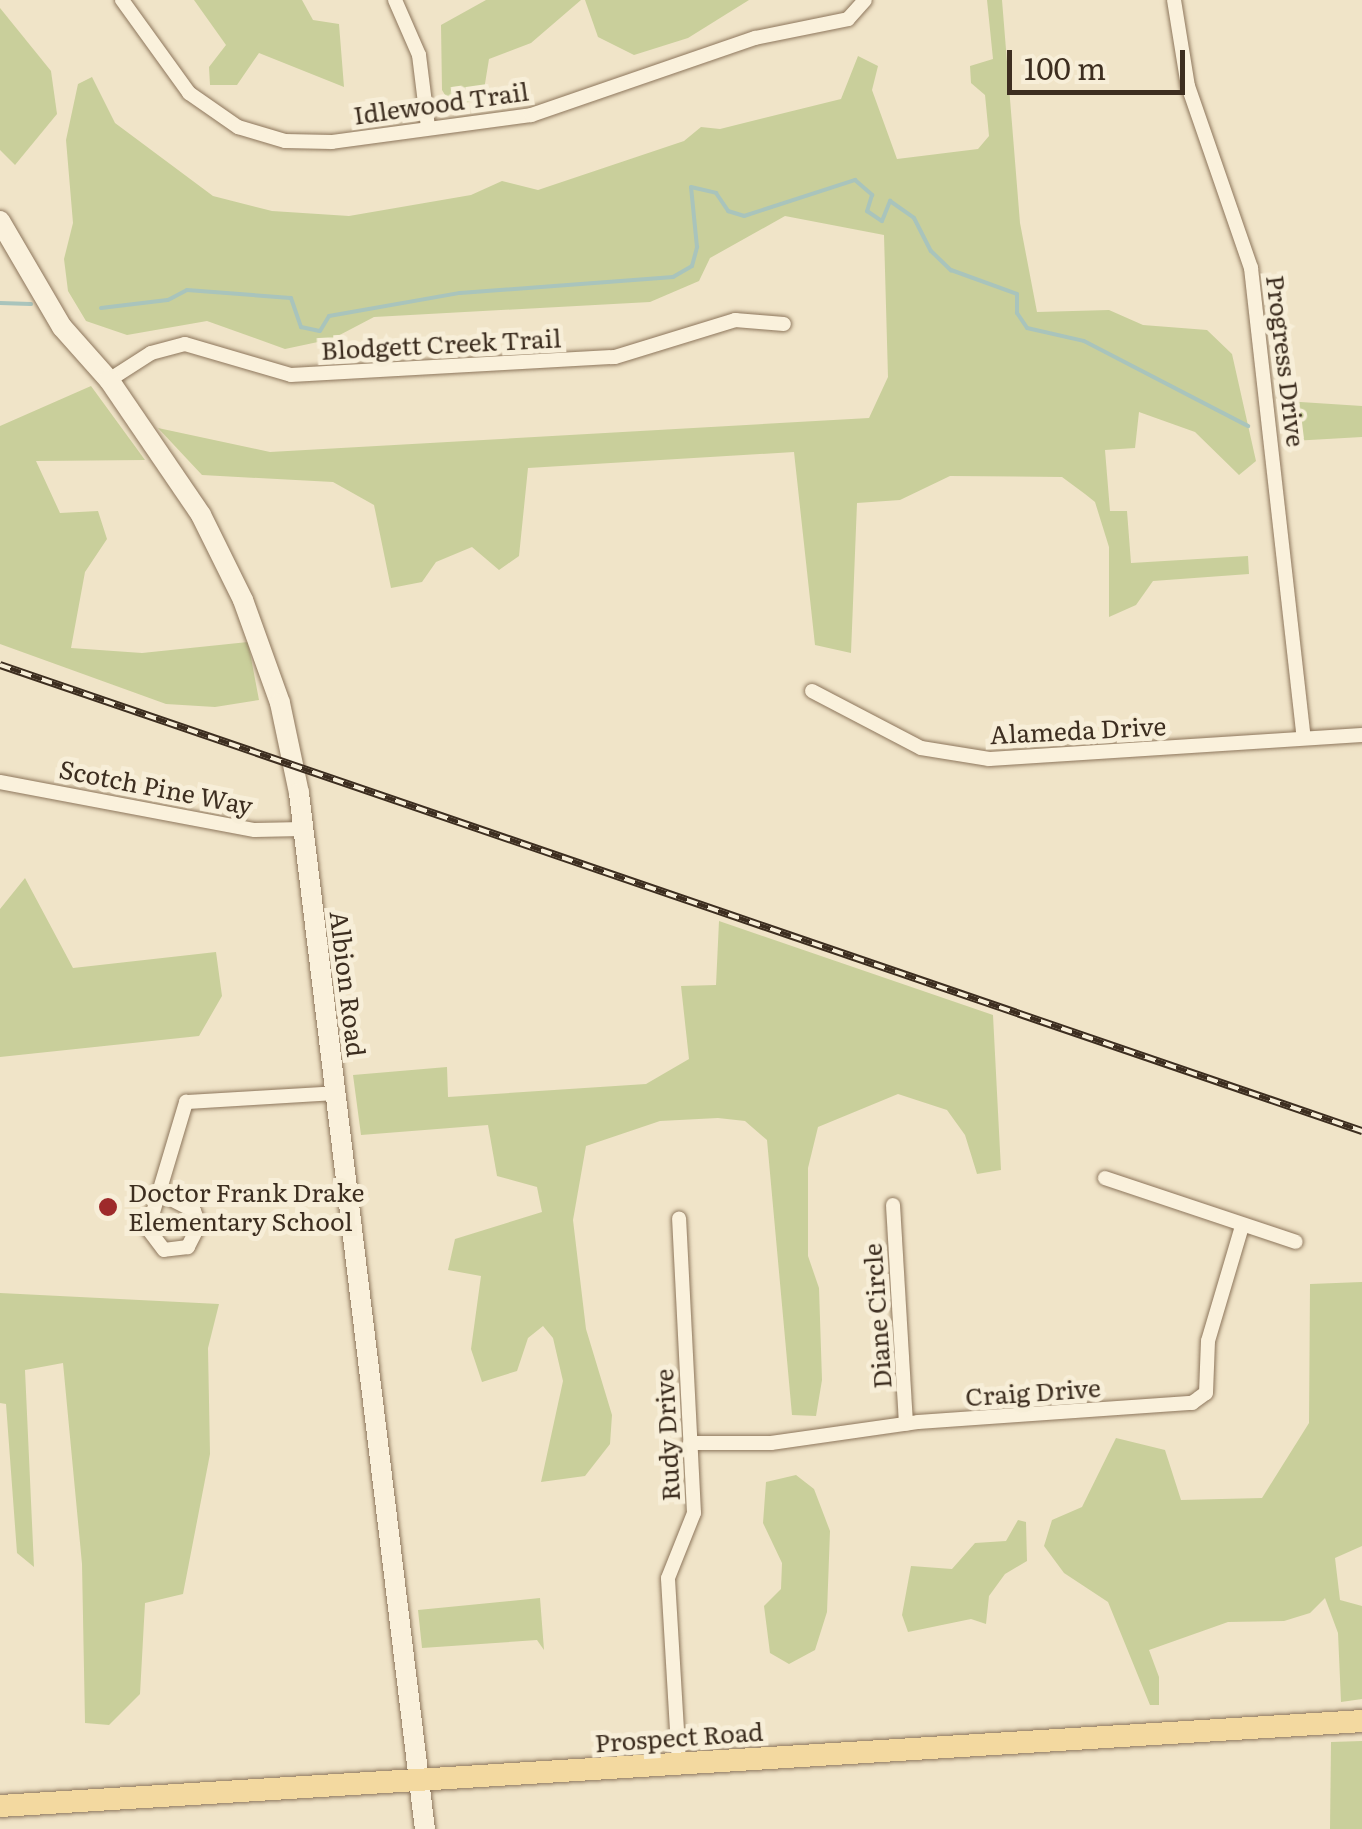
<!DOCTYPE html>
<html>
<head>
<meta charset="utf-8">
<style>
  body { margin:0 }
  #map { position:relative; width:1362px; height:1829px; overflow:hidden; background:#f0e4c8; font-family:Literata,serif }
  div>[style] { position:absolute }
  .green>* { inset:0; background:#c9cf9b }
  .stream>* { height:4px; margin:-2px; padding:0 2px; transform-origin:2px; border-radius:2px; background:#a9c4bc }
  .roads { filter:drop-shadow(0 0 2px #8d765c) drop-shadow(0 0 2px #8d765c) }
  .street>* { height:14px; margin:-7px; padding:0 7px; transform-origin:7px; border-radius:7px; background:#faf1dc }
  .secondary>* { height:20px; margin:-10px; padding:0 10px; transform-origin:10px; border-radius:10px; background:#faf1dc }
  .primary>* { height:22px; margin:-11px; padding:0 11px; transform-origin:11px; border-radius:11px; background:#f3d9a0 }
  .rail>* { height:8px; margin-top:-4px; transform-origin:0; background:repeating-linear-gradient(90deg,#f7eed8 0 11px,#3d2e20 0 22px); box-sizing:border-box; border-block:2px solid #3d2e20 }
  .dots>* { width:28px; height:28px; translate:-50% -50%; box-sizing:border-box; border:5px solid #f7eed8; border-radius:50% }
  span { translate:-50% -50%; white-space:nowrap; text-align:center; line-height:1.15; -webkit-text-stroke:10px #f7eed8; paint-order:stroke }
  .street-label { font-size:25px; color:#3d2e20 }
  .poi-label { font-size:25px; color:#3d2e20 }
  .left { translate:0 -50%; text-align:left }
  .scale { position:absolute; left:1007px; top:50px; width:178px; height:45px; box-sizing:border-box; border:5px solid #3d2e20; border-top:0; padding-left:12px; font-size:30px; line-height:35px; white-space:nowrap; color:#3d2e20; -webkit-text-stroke:8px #f7eed8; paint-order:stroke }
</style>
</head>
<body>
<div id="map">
  <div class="green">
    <i style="clip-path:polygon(194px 0,302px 0,313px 20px,339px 24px,344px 87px,259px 53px,237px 85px,210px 85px,209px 67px,226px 45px)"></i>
    <i style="clip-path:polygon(486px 0,581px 0,531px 43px,489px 59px,483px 96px,453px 108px,442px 90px,441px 25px)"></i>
    <i style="clip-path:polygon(585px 0,749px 0,688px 38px,634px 55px,598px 37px)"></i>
    <i style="clip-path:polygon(987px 0,1002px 0,1020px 223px,1037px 312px,1109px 310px,1143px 325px,1207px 330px,1232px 354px,1256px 461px,1239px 475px,1195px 432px,1139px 412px,1135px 448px,1105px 450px,1110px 511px,1127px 511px,1131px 563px,1248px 556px,1249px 574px,1153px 581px,1136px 605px,1109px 617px,1109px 547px,1095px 502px,1085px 494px,1062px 477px,950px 476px,900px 500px,857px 503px,851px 653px,815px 645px,794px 452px,528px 468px,519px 556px,499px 570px,472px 547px,436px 562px,422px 582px,391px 588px,374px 505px,333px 482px,202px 475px,158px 428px,270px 452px,869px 418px,888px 377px,884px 235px,785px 216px,710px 258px,699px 281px,650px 302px,374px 317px,332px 339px,285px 349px,207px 321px,127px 335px,86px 321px,68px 291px,64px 259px,73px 223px,66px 140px,78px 84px,92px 77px,115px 123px,213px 196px,272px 211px,349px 216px,471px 195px,502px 181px,538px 190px,684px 141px,701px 127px,720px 129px,841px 99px,858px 56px,878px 66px,872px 90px,897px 159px,978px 149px,989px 136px,985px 95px,971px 83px,970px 66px,993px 59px)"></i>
    <i style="clip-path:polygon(0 8px,51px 71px,57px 114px,15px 165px,0 150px)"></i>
    <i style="clip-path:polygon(91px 386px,145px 460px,36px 461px,60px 513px,98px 511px,107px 539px,85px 572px,71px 648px,142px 653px,248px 642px,259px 700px,215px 707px,166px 704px,0 644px,0 426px)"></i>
    <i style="clip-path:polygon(1285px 401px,1362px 406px,1362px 437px,1292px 441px)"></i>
    <i style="clip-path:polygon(25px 878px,73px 968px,216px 952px,222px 996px,199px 1036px,0 1057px,0 909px)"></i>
    <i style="clip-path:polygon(719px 921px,993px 1015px,1001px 1170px,977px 1174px,965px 1135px,947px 1110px,898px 1094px,818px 1127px,808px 1168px,808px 1256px,819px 1288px,822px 1380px,816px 1416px,792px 1415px,767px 1140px,745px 1121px,718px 1118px,660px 1121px,586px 1146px,573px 1220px,586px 1329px,612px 1415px,610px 1444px,585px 1476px,541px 1482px,563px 1381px,553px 1338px,543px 1326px,528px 1338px,517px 1371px,482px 1382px,471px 1349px,481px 1276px,448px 1270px,455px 1239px,542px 1212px,537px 1187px,497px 1176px,488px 1125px,361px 1135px,353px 1075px,447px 1067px,448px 1097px,646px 1084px,689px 1059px,681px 986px,716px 985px)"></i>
    <i style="clip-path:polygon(1362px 1282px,1362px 1546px,1335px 1558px,1340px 1600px,1362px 1606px,1362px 1699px,1341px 1702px,1338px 1633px,1325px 1598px,1310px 1613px,1284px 1621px,1228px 1622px,1149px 1650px,1159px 1677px,1159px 1705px,1150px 1705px,1108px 1602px,1064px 1573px,1044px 1546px,1052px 1520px,1082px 1507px,1116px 1438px,1165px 1450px,1181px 1500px,1262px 1498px,1309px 1423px,1310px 1284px)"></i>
    <i style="clip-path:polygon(0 1293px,219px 1304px,208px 1348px,210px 1454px,183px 1594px,145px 1603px,140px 1694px,109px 1725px,85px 1723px,82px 1564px,63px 1363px,25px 1370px,34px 1567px,17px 1553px,6px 1404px,0 1403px)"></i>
    <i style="clip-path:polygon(796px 1475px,814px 1489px,830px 1531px,827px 1612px,815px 1650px,789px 1664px,770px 1653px,764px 1606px,781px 1589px,782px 1563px,763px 1523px,766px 1482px)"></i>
    <i style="clip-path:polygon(1018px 1520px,1026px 1522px,1027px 1561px,1005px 1574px,989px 1596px,986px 1624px,971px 1619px,908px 1632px,902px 1615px,911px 1566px,952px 1569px,975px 1543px,1006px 1541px)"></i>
    <i style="clip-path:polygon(540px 1598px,544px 1650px,537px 1640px,422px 1648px,418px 1610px)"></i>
    <i style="clip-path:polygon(1362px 1741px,1362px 1829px,1330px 1829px,1331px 1742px)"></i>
  </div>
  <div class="stream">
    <i style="left:0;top:303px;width:31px;rotate:2deg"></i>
    <i style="left:101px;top:308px;width:67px;rotate:-6.8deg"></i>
    <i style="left:168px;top:300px;width:21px;rotate:-28deg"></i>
    <i style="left:187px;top:290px;width:104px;rotate:4.4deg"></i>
    <i style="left:291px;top:298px;width:31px;rotate:71deg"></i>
    <i style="left:301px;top:327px;width:19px;rotate:12deg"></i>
    <i style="left:320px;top:331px;width:17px;rotate:-59deg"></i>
    <i style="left:329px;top:316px;width:133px;rotate:-10deg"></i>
    <i style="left:460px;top:293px;width:214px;rotate:-4.3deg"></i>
    <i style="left:673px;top:277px;width:22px;rotate:-30deg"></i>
    <i style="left:692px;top:266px;width:20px;rotate:-75deg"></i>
    <i style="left:697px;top:247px;width:60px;rotate:-95.7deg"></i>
    <i style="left:691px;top:187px;width:26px;rotate:13deg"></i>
    <i style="left:716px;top:193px;width:22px;rotate:56deg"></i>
    <i style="left:728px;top:211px;width:17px;rotate:17deg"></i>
    <i style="left:744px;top:216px;width:117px;rotate:-18deg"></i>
    <i style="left:855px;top:180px;width:23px;rotate:41deg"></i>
    <i style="left:872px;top:195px;width:17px;rotate:107deg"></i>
    <i style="left:867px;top:211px;width:18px;rotate:34deg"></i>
    <i style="left:882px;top:221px;width:22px;rotate:-68deg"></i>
    <i style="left:890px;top:201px;width:29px;rotate:35deg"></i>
    <i style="left:914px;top:218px;width:37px;rotate:63deg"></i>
    <i style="left:931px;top:251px;width:28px;rotate:44deg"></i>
    <i style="left:951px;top:270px;width:70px;rotate:20deg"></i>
    <i style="left:1017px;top:294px;width:19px;rotate:90deg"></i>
    <i style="left:1017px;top:313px;width:18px;rotate:56deg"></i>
    <i style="left:1027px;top:328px;width:58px;rotate:12.8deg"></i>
    <i style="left:1084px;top:341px;width:185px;rotate:27.4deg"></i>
  </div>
  <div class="roads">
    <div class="street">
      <i style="left:122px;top:0;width:115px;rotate:54.2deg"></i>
      <i style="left:189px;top:93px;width:60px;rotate:34.8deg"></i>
      <i style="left:238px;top:127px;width:49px;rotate:16.6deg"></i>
      <i style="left:285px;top:141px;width:47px;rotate:1.2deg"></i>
      <i style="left:332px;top:142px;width:201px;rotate:-7.7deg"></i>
      <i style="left:531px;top:115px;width:237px;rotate:-19deg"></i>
      <i style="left:755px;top:38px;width:95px;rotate:-11.5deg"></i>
      <i style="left:848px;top:19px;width:25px;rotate:-48deg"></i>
      <i style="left:395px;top:0;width:60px;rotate:66.4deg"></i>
      <i style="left:419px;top:55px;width:73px;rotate:82.9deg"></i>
      <i style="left:1174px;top:0;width:87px;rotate:80.8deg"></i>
      <i style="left:1188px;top:86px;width:193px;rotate:70.9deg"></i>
      <i style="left:1251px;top:268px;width:472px;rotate:83.6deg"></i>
      <i style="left:109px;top:380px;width:50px;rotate:-32.7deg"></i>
      <i style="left:151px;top:353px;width:35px;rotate:-15deg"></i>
      <i style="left:185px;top:344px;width:110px;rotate:16.3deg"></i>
      <i style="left:291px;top:375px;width:324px;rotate:-3.2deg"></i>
      <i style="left:615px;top:357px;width:126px;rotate:-17.1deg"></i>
      <i style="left:735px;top:320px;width:49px;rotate:4.7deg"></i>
      <i style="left:812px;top:691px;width:123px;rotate:27.6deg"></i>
      <i style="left:921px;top:748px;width:69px;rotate:9.2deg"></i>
      <i style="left:989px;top:759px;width:374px;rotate:-3.7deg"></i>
      <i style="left:0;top:782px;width:259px;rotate:10.7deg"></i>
      <i style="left:255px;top:830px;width:48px;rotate:-1.2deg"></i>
      <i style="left:1105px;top:1178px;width:201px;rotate:18.5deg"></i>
      <i style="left:161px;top:1194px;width:37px;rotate:27deg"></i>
      <i style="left:194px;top:1211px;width:15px;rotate:70deg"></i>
      <i style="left:199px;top:1225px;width:25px;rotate:117deg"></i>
      <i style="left:188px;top:1247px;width:24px;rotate:173deg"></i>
      <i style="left:164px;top:1250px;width:26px;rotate:-127deg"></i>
      <i style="left:148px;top:1229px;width:133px;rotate:-73.3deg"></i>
      <i style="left:186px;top:1102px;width:151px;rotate:-3.4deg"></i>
      <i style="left:893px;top:1205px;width:219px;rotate:86.6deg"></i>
      <i style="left:690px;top:1443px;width:81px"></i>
      <i style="left:771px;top:1443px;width:148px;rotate:-8.1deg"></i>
      <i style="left:918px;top:1422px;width:275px;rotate:-4deg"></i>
      <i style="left:1192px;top:1403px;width:17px;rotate:-36deg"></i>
      <i style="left:1206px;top:1393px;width:52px;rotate:-87.8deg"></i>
      <i style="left:1208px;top:1341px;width:120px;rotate:-73.5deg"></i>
      <i style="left:679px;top:1764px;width:186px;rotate:-93.4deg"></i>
      <i style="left:668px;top:1578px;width:70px;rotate:-68.2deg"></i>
      <i style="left:694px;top:1513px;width:295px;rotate:-92.9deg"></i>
    </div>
    <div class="secondary">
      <i style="left:0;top:221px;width:123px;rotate:59.7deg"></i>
      <i style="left:62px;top:327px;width:71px;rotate:48.4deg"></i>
      <i style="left:109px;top:380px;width:163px;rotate:55.7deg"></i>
      <i style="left:201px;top:515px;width:95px;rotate:63.7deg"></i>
      <i style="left:243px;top:600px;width:109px;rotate:70.2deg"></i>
      <i style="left:280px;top:703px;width:92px;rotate:78.1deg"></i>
      <i style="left:299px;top:793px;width:1044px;rotate:83.07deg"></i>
    </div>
    <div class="primary">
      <i style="left:0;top:1806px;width:1365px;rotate:-3.57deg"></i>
    </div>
  </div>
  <div class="rail">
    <i style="left:0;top:665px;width:1440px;rotate:18.89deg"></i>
  </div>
  <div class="dots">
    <i style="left:108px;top:1207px;background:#9e2a2b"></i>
  </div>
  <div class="street-label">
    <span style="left:441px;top:103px;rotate:-8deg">Idlewood Trail</span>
    <span style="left:441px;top:344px;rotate:-3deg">Blodgett Creek Trail</span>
    <span style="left:1286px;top:361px;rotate:83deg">Progress Drive</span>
    <span style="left:1078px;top:730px;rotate:-3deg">Alameda Drive</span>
    <span style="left:156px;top:787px;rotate:11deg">Scotch Pine Way</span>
    <span style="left:348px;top:984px;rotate:83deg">Albion Road</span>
    <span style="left:877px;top:1316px;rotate:-94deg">Diane Circle</span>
    <span style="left:1033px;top:1392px;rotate:-4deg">Craig Drive</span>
    <span style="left:667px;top:1435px;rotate:-93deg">Rudy Drive</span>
    <span style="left:679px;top:1737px;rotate:-4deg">Prospect Road</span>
  </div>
  <div class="poi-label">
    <span class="left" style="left:128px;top:1207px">Doctor Frank Drake<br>Elementary School</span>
  </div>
  <div class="scale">100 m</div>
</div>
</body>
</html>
